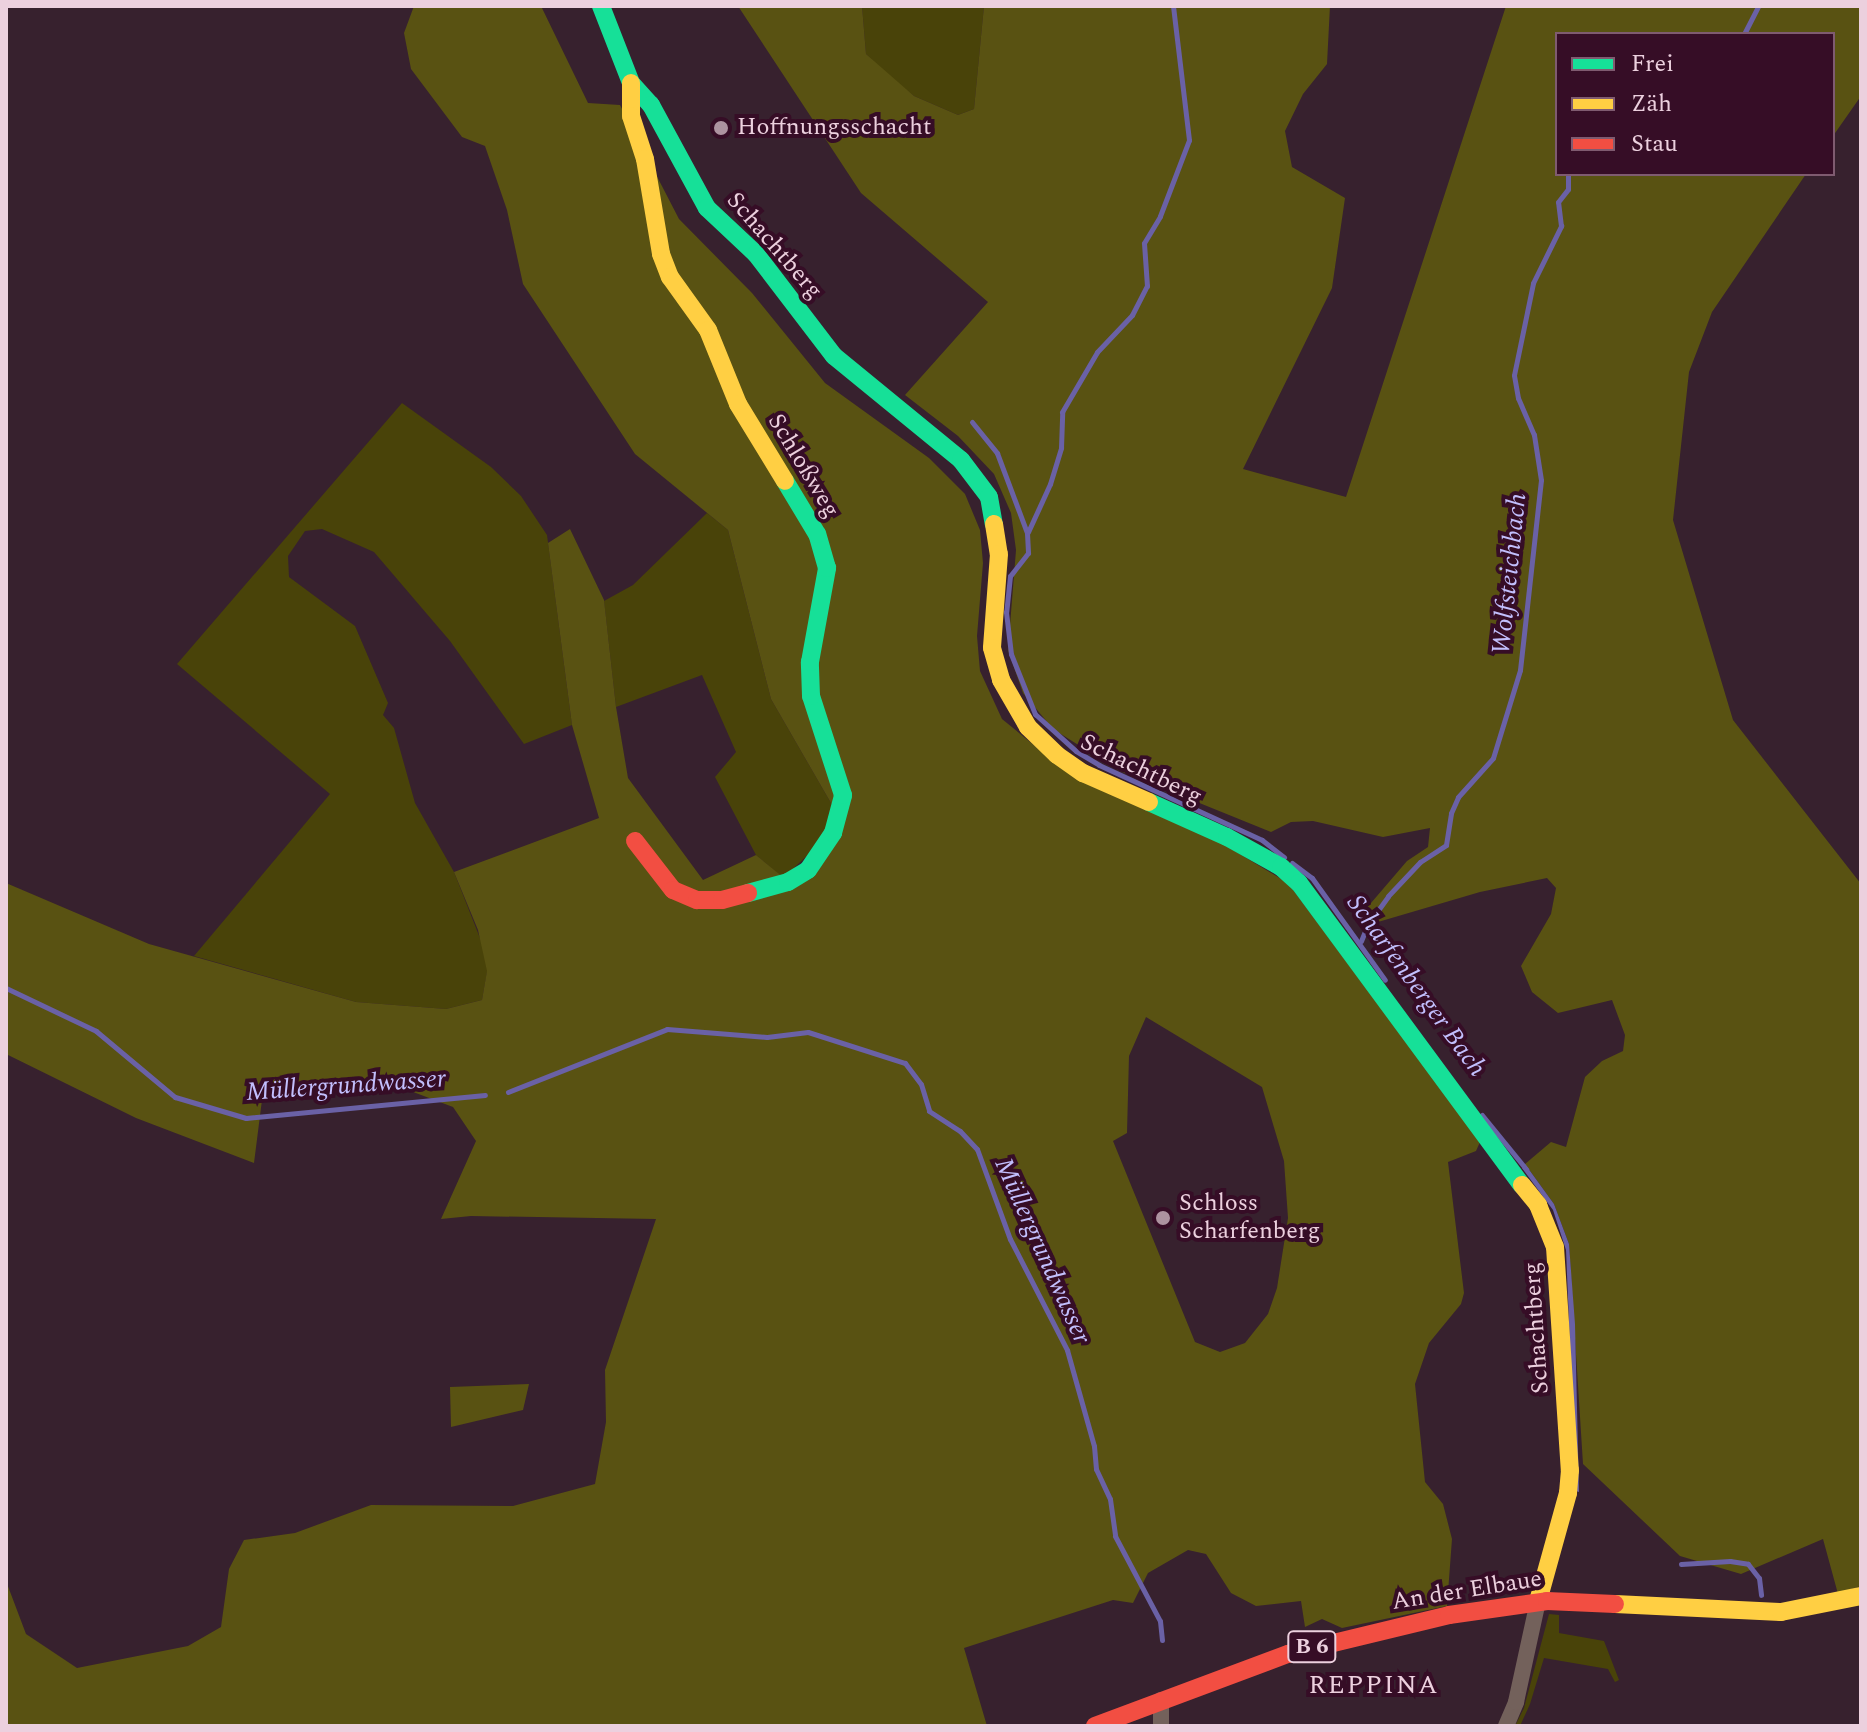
<!DOCTYPE html>
<html>
<head>
<meta charset="utf-8">
<style>
  body { margin:0 }
  #map { position:relative; width:1867px; height:1732px; overflow:hidden; background:#37212e; font-family:Spectral,serif }
  div>[style] { position:absolute }
  .green>* { inset:0; background:#494309 }
  .forest>* { inset:0; background:#595212 }
  .water>* { inset:0; background:#6a61a6 }
  .stream>* { height:5px; margin:-2.5px; padding:0 2.5px; transform-origin:2.5px; border-radius:2.5px; background:#6a61a6 }
  .street>* { height:16px; margin:-8px; padding:0 8px; transform-origin:8px; border-radius:8px; background:#73615b }
  .fast>* { height:18px; margin:-9px; padding:0 9px; transform-origin:9px; border-radius:9px; background:#16e098 }
  .slow>* { height:18px; margin:-9px; padding:0 9px; transform-origin:9px; border-radius:9px; background:#ffcf43 }
  .jam>* { height:18px; margin:-9px; padding:0 9px; transform-origin:9px; border-radius:9px; background:#f24e42 }
  .dots>* { width:22px; height:22px; translate:-50% -50%; box-sizing:border-box; border:4px solid #360d26; border-radius:50% }
  span { translate:-50% -50%; white-space:nowrap; text-align:center; line-height:1.15; -webkit-text-stroke:8px #360d26; paint-order:stroke }
  .shield-label span { padding:2px 6px; background:#360d26; border:2px solid; border-radius:6px; -webkit-text-stroke-width:0 }
  .shield-label { font-size:22px; color:#ecd0de; font-weight:700 }
  .poi-label { font-size:24px; color:#ecd0de }
  .left { translate:0 -50%; text-align:left }
  .street-label { font-size:24px; color:#ecd0de }
  .water-label { font-size:26px; color:#c2bffd; font-style:italic }
  .neighbourhood-label { font-size:26px; color:#ecd0de; letter-spacing:2px }
  .frame { position:absolute; inset:0; border:8px solid #ecd0de; pointer-events:none }
  .legend { position:absolute; left:1555px; top:32px; width:280px; height:144px; box-sizing:border-box; background:#360d26; border:2px solid #7f5b70; margin:0; padding:10px 14px; list-style:none; font-size:24px; color:#ecd0de }
  .legend li { display:flex; align-items:center; gap:16px; height:40px }
  .legend b { width:40px; border:2px solid #7f5b70 }
</style>
</head>
<body>
<div id="map">
  <div class="green">
    <i style="clip-path:polygon(862px 6px,984px 6px,974px 109px,958px 115px,914px 96px,890px 77px,866px 54px)"></i>
    <i style="clip-path:polygon(402px 403px,491px 467px,521px 496px,547px 535px,572px 725px,524px 744px,450px 641px,374px 552px,322px 529px,305px 531px,288px 556px,289px 577px,355px 626px,388px 703px,383px 715px,394px 728px,415px 803px,454px 872px,489px 961px,482px 1000px,446px 1009px,356px 1002px,194px 956px,330px 794px,177px 664px)"></i>
    <i style="clip-path:polygon(707px 513px,728px 530px,771px 699px,835px 810px,823px 841px,783px 878px,756px 855px,715px 777px,736px 752px,702px 675px,616px 707px,604px 601px,633px 585px)"></i>
    <i style="clip-path:polygon(1549px 1614px,1559px 1615px,1559px 1633px,1604px 1641px,1619px 1680px,1615px 1682px,1608px 1669px,1544px 1658px,1530px 1704px,1520px 1726px,1515px 1726px,1524px 1708px)"></i>
  </div>
  <div class="forest">
    <i style="clip-path:polygon(evenodd,414px 6px,541px 6px,588px 103px,620px 105px,679px 219px,752px 293px,825px 383px,929px 458px,965px 494px,980px 530px,983px 563px,977px 636px,980px 671px,1002px 719px,1052px 760px,1218px 841px,1288px 883px,1480px 1142px,1476px 1151px,1448px 1162px,1464px 1293px,1461px 1304px,1429px 1343px,1415px 1384px,1425px 1482px,1443px 1504px,1452px 1539px,1447px 1606px,1342px 1628px,1322px 1619px,1305px 1627px,1301px 1601px,1256px 1606px,1231px 1593px,1206px 1554px,1188px 1550px,1148px 1573px,1133px 1603px,1113px 1600px,964px 1648px,987px 1726px,6px 1726px,6px 1581px,26px 1634px,77px 1668px,188px 1646px,221px 1627px,229px 1569px,244px 1540px,295px 1533px,371px 1505px,513px 1506px,595px 1484px,606px 1422px,605px 1370px,656px 1219px,471px 1216px,441px 1219px,476px 1141px,453px 1107px,384px 1081px,305px 1099px,262px 1100px,254px 1163px,136px 1118px,6px 1054px,6px 883px,149px 944px,356px 1002px,446px 1009px,482px 1000px,487px 971px,478px 930px,454px 872px,599px 818px,572px 725px,548px 543px,570px 529px,604px 600px,616px 707px,628px 778px,703px 880px,756px 855px,784px 878px,806px 862px,835px 810px,771px 699px,728px 530px,635px 454px,523px 284px,507px 210px,485px 146px,462px 137px,411px 69px,404px 33px,414px 6px,1146px 1017px,1262px 1087px,1284px 1161px,1288px 1218px,1277px 1288px,1268px 1314px,1245px 1343px,1220px 1352px,1195px 1342px,1113px 1141px,1127px 1133px,1129px 1056px,1146px 1017px)"></i>
    <i style="clip-path:polygon(738px 6px,862px 6px,866px 54px,914px 96px,958px 115px,974px 109px,984px 6px,1330px 6px,1327px 64px,1303px 94px,1285px 131px,1292px 167px,1345px 198px,1332px 288px,1243px 469px,1346px 497px,1506px 6px,1861px 6px,1861px 96px,1833px 136px,1833px 34px,1557px 34px,1557px 174px,1806px 174px,1712px 312px,1689px 372px,1673px 520px,1733px 720px,1861px 884px,1861px 1586px,1838px 1594px,1823px 1539px,1741px 1574px,1680px 1556px,1583px 1464px,1569px 1244px,1554px 1204px,1525px 1164px,1551px 1142px,1566px 1147px,1585px 1077px,1602px 1061px,1623px 1051px,1625px 1035px,1612px 1000px,1558px 1013px,1532px 992px,1521px 966px,1551px 914px,1556px 888px,1547px 878px,1480px 892px,1378px 922px,1365px 910px,1407px 861px,1428px 847px,1430px 828px,1383px 837px,1313px 821px,1291px 822px,1271px 832px,1118px 770px,1053px 729px,1023px 693px,1008px 650px,1016px 550px,1011px 513px,994px 474px,958px 436px,905px 395px,988px 302px,861px 193px)"></i>
    <i style="clip-path:polygon(529px 1384px,523px 1410px,451px 1427px,450px 1387px)"></i>
  </div>
  <div class="water">
    <i style="clip-path:polygon(1525px 1164px,1554px 1204px,1569px 1244px,1575px 1324px,1579px 1492px,1576px 1491px,1566px 1250px,1553px 1210px,1522px 1168px)"></i>
  </div>
  <div class="stream">
    <i style="left:1744px;top:34px;width:31px;rotate:-63deg"></i>
    <i style="left:972px;top:422px;width:40px;rotate:51deg"></i>
    <i style="left:997px;top:453px;width:85px;rotate:69.4deg"></i>
    <i style="left:1027px;top:533px;width:20px;rotate:87deg"></i>
    <i style="left:1028px;top:553px;width:29px;rotate:128deg"></i>
    <i style="left:1010px;top:576px;width:36px;rotate:96deg"></i>
    <i style="left:1006px;top:612px;width:42px;rotate:83.2deg"></i>
    <i style="left:1011px;top:654px;width:65px;rotate:68.2deg"></i>
    <i style="left:1035px;top:714px;width:55px;rotate:42.1deg"></i>
    <i style="left:1076px;top:751px;width:27px;rotate:31deg"></i>
    <i style="left:1099px;top:765px;width:179px;rotate:24.7deg"></i>
    <i style="left:1262px;top:840px;width:28px;rotate:38deg"></i>
    <i style="left:1028px;top:532px;width:53px;rotate:-65.4deg"></i>
    <i style="left:1050px;top:484px;width:38px;rotate:-73deg"></i>
    <i style="left:1061px;top:448px;width:36px;rotate:-88deg"></i>
    <i style="left:1062px;top:412px;width:69px;rotate:-59.7deg"></i>
    <i style="left:1097px;top:352px;width:51px;rotate:-46.6deg"></i>
    <i style="left:1132px;top:315px;width:33px;rotate:-63deg"></i>
    <i style="left:1147px;top:286px;width:43px;rotate:-94deg"></i>
    <i style="left:1144px;top:243px;width:31px;rotate:-59deg"></i>
    <i style="left:1160px;top:216px;width:81px;rotate:-69.1deg"></i>
    <i style="left:1189px;top:140px;width:135px;rotate:-96.8deg"></i>
    <i style="left:1292px;top:863px;width:25px;rotate:37deg"></i>
    <i style="left:1312px;top:878px;width:125px;rotate:54.4deg"></i>
    <i style="left:1361px;top:941px;width:18px;rotate:-68deg"></i>
    <i style="left:1368px;top:924px;width:34px;rotate:-54deg"></i>
    <i style="left:1388px;top:896px;width:47px;rotate:-46.7deg"></i>
    <i style="left:1420px;top:862px;width:31px;rotate:-33deg"></i>
    <i style="left:1446px;top:845px;width:32px;rotate:-81deg"></i>
    <i style="left:1451px;top:813px;width:17px;rotate:-66deg"></i>
    <i style="left:1458px;top:797px;width:52px;rotate:-48.1deg"></i>
    <i style="left:1493px;top:758px;width:92px;rotate:-72.9deg"></i>
    <i style="left:1520px;top:670px;width:191px;rotate:-83.7deg"></i>
    <i style="left:1541px;top:480px;width:46px;rotate:-98.8deg"></i>
    <i style="left:1534px;top:435px;width:40px;rotate:-113.4deg"></i>
    <i style="left:1518px;top:398px;width:23px;rotate:-100deg"></i>
    <i style="left:1514px;top:375px;width:94px;rotate:-78.3deg"></i>
    <i style="left:1533px;top:283px;width:64px;rotate:-63.8deg"></i>
    <i style="left:1561px;top:226px;width:24px;rotate:-97deg"></i>
    <i style="left:1558px;top:202px;width:16px;rotate:-52deg"></i>
    <i style="left:1568px;top:189px;width:15px;rotate:-90deg"></i>
    <i style="left:6px;top:988px;width:100px;rotate:25.5deg"></i>
    <i style="left:96px;top:1031px;width:103px;rotate:39.9deg"></i>
    <i style="left:175px;top:1097px;width:74px;rotate:16.5deg"></i>
    <i style="left:246px;top:1118px;width:240px;rotate:-5.5deg"></i>
    <i style="left:508px;top:1092px;width:171px;rotate:-21.6deg"></i>
    <i style="left:667px;top:1029px;width:100px;rotate:4.6deg"></i>
    <i style="left:767px;top:1037px;width:41px;rotate:-7deg"></i>
    <i style="left:808px;top:1032px;width:102px;rotate:17.7deg"></i>
    <i style="left:905px;top:1063px;width:26px;rotate:53deg"></i>
    <i style="left:921px;top:1084px;width:28px;rotate:73deg"></i>
    <i style="left:929px;top:1111px;width:37px;rotate:33deg"></i>
    <i style="left:960px;top:1131px;width:25px;rotate:47deg"></i>
    <i style="left:977px;top:1149px;width:96px;rotate:69.9deg"></i>
    <i style="left:1010px;top:1239px;width:125px;rotate:62.8deg"></i>
    <i style="left:1067px;top:1350px;width:100px;rotate:74.3deg"></i>
    <i style="left:1094px;top:1446px;width:23px;rotate:85deg"></i>
    <i style="left:1096px;top:1469px;width:33px;rotate:65deg"></i>
    <i style="left:1110px;top:1499px;width:37px;rotate:82deg"></i>
    <i style="left:1115px;top:1536px;width:96px;rotate:62.1deg"></i>
    <i style="left:1160px;top:1621px;width:19px;rotate:84deg"></i>
    <i style="left:1482px;top:1115px;width:70px;rotate:50.8deg"></i>
    <i style="left:1681px;top:1564px;width:49px;rotate:-3.5deg"></i>
    <i style="left:1730px;top:1561px;width:18px;rotate:9deg"></i>
    <i style="left:1748px;top:1564px;width:18px;rotate:52deg"></i>
    <i style="left:1759px;top:1578px;width:17px;rotate:83deg"></i>
  </div>
  <div class="street">
    <i style="left:1161px;top:1700px;width:26px;rotate:90deg"></i>
    <i style="left:1506px;top:1726px;width:26px;rotate:-67deg"></i>
    <i style="left:1516px;top:1702px;width:103px;rotate:-77.7deg"></i>
  </div>
  <div class="fast">
    <i style="left:601px;top:6px;width:83px;rotate:68.7deg"></i>
    <i style="left:631px;top:83px;width:30px;rotate:48deg"></i>
    <i style="left:651px;top:105px;width:117px;rotate:61.5deg"></i>
    <i style="left:707px;top:208px;width:67px;rotate:43.2deg"></i>
    <i style="left:756px;top:254px;width:128px;rotate:52.6deg"></i>
    <i style="left:834px;top:356px;width:164px;rotate:39.3deg"></i>
    <i style="left:961px;top:460px;width:46px;rotate:52.9deg"></i>
    <i style="left:989px;top:497px;width:27px;rotate:80deg"></i>
    <i style="left:1149px;top:802px;width:85px;rotate:24.2deg"></i>
    <i style="left:1227px;top:837px;width:62px;rotate:29.1deg"></i>
    <i style="left:1281px;top:867px;width:24px;rotate:42deg"></i>
    <i style="left:1299px;top:883px;width:375px;rotate:53.6deg"></i>
    <i style="left:748px;top:893px;width:41px;rotate:-15.4deg"></i>
    <i style="left:788px;top:882px;width:23px;rotate:-31deg"></i>
    <i style="left:808px;top:870px;width:45px;rotate:-56deg"></i>
    <i style="left:833px;top:833px;width:39px;rotate:-75deg"></i>
    <i style="left:843px;top:795px;width:104px;rotate:-107.9deg"></i>
    <i style="left:811px;top:696px;width:34px;rotate:-92deg"></i>
    <i style="left:810px;top:662px;width:96px;rotate:-79.7deg"></i>
    <i style="left:827px;top:568px;width:35px;rotate:-106deg"></i>
    <i style="left:817px;top:534px;width:62px;rotate:-121.1deg"></i>
  </div>
  <div class="slow">
    <i style="left:631px;top:83px;width:33px;rotate:90deg"></i>
    <i style="left:631px;top:116px;width:45px;rotate:72deg"></i>
    <i style="left:645px;top:159px;width:96px;rotate:80.4deg"></i>
    <i style="left:661px;top:254px;width:25px;rotate:69deg"></i>
    <i style="left:670px;top:277px;width:65px;rotate:54.4deg"></i>
    <i style="left:708px;top:330px;width:80px;rotate:67.9deg"></i>
    <i style="left:738px;top:404px;width:90px;rotate:58.6deg"></i>
    <i style="left:994px;top:524px;width:30px;rotate:81deg"></i>
    <i style="left:999px;top:554px;width:94px;rotate:94.3deg"></i>
    <i style="left:992px;top:648px;width:33px;rotate:74deg"></i>
    <i style="left:1001px;top:680px;width:54px;rotate:60.1deg"></i>
    <i style="left:1028px;top:727px;width:40px;rotate:44deg"></i>
    <i style="left:1057px;top:755px;width:32px;rotate:35deg"></i>
    <i style="left:1083px;top:773px;width:72px;rotate:23.7deg"></i>
    <i style="left:1522px;top:1185px;width:26px;rotate:51deg"></i>
    <i style="left:1538px;top:1205px;width:45px;rotate:68deg"></i>
    <i style="left:1555px;top:1247px;width:224px;rotate:86.2deg"></i>
    <i style="left:1570px;top:1470px;width:23px;rotate:95deg"></i>
    <i style="left:1568px;top:1493px;width:112px;rotate:105.5deg"></i>
    <i style="left:1615px;top:1604px;width:166px;rotate:2.8deg"></i>
    <i style="left:1781px;top:1612px;width:82px;rotate:-11.3deg"></i>
  </div>
  <div class="jam">
    <i style="left:635px;top:841px;width:62px;rotate:52.2deg"></i>
    <i style="left:673px;top:890px;width:26px;rotate:23deg"></i>
    <i style="left:697px;top:900px;width:25px"></i>
    <i style="left:722px;top:900px;width:27px;rotate:-15deg"></i>
    <i style="left:1095px;top:1726px;width:206px;rotate:-20.5deg"></i>
    <i style="left:1288px;top:1654px;width:166px;rotate:-13.6deg"></i>
    <i style="left:1449px;top:1615px;width:99px;rotate:-8.1deg"></i>
    <i style="left:1547px;top:1601px;width:68px;rotate:2.5deg"></i>
  </div>
  <div class="dots">
    <i style="left:721px;top:128px;background:#ad93a0"></i>
    <i style="left:1163px;top:1218px;background:#ad93a0"></i>
  </div>
  <div class="shield-label">
    <span style="left:1312px;top:1647px">B 6</span>
  </div>
  <div class="poi-label">
    <span class="left" style="left:737px;top:128px">Hoffnungsschacht</span>
    <span class="left" style="left:1179px;top:1218px">Schloss<br>Scharfenberg</span>
  </div>
  <div class="street-label">
    <span style="left:774px;top:246px;rotate:49deg">Schachtberg</span>
    <span style="left:803px;top:466px;rotate:59deg">Schloßweg</span>
    <span style="left:1141px;top:770px;rotate:26deg">Schachtberg</span>
    <span style="left:1537px;top:1328px;rotate:-94deg">Schachtberg</span>
    <span style="left:1467px;top:1591px;rotate:-9deg">An der Elbaue</span>
  </div>
  <div class="water-label">
    <span style="left:1510px;top:574px;rotate:-84deg">Wolfsteichbach</span>
    <span style="left:1416px;top:986px;rotate:54deg">Scharfenberger Bach</span>
    <span style="left:346px;top:1086px;rotate:-4deg">Müllergrundwasser</span>
    <span style="left:1042px;top:1251px;rotate:66deg">Müllergrundwasser</span>
  </div>
  <div class="neighbourhood-label">
    <span style="left:1374px;top:1686px">REPPINA</span>
  </div>
  <div class="frame"></div>
  <ul class="legend">
  <li><b style="height:10px;background:#16e098"></b>Frei</li>
  <li><b style="height:10px;background:#ffcf43"></b>Zäh</li>
  <li><b style="height:10px;background:#f24e42"></b>Stau</li>
  </ul>
</div>
</body>
</html>
